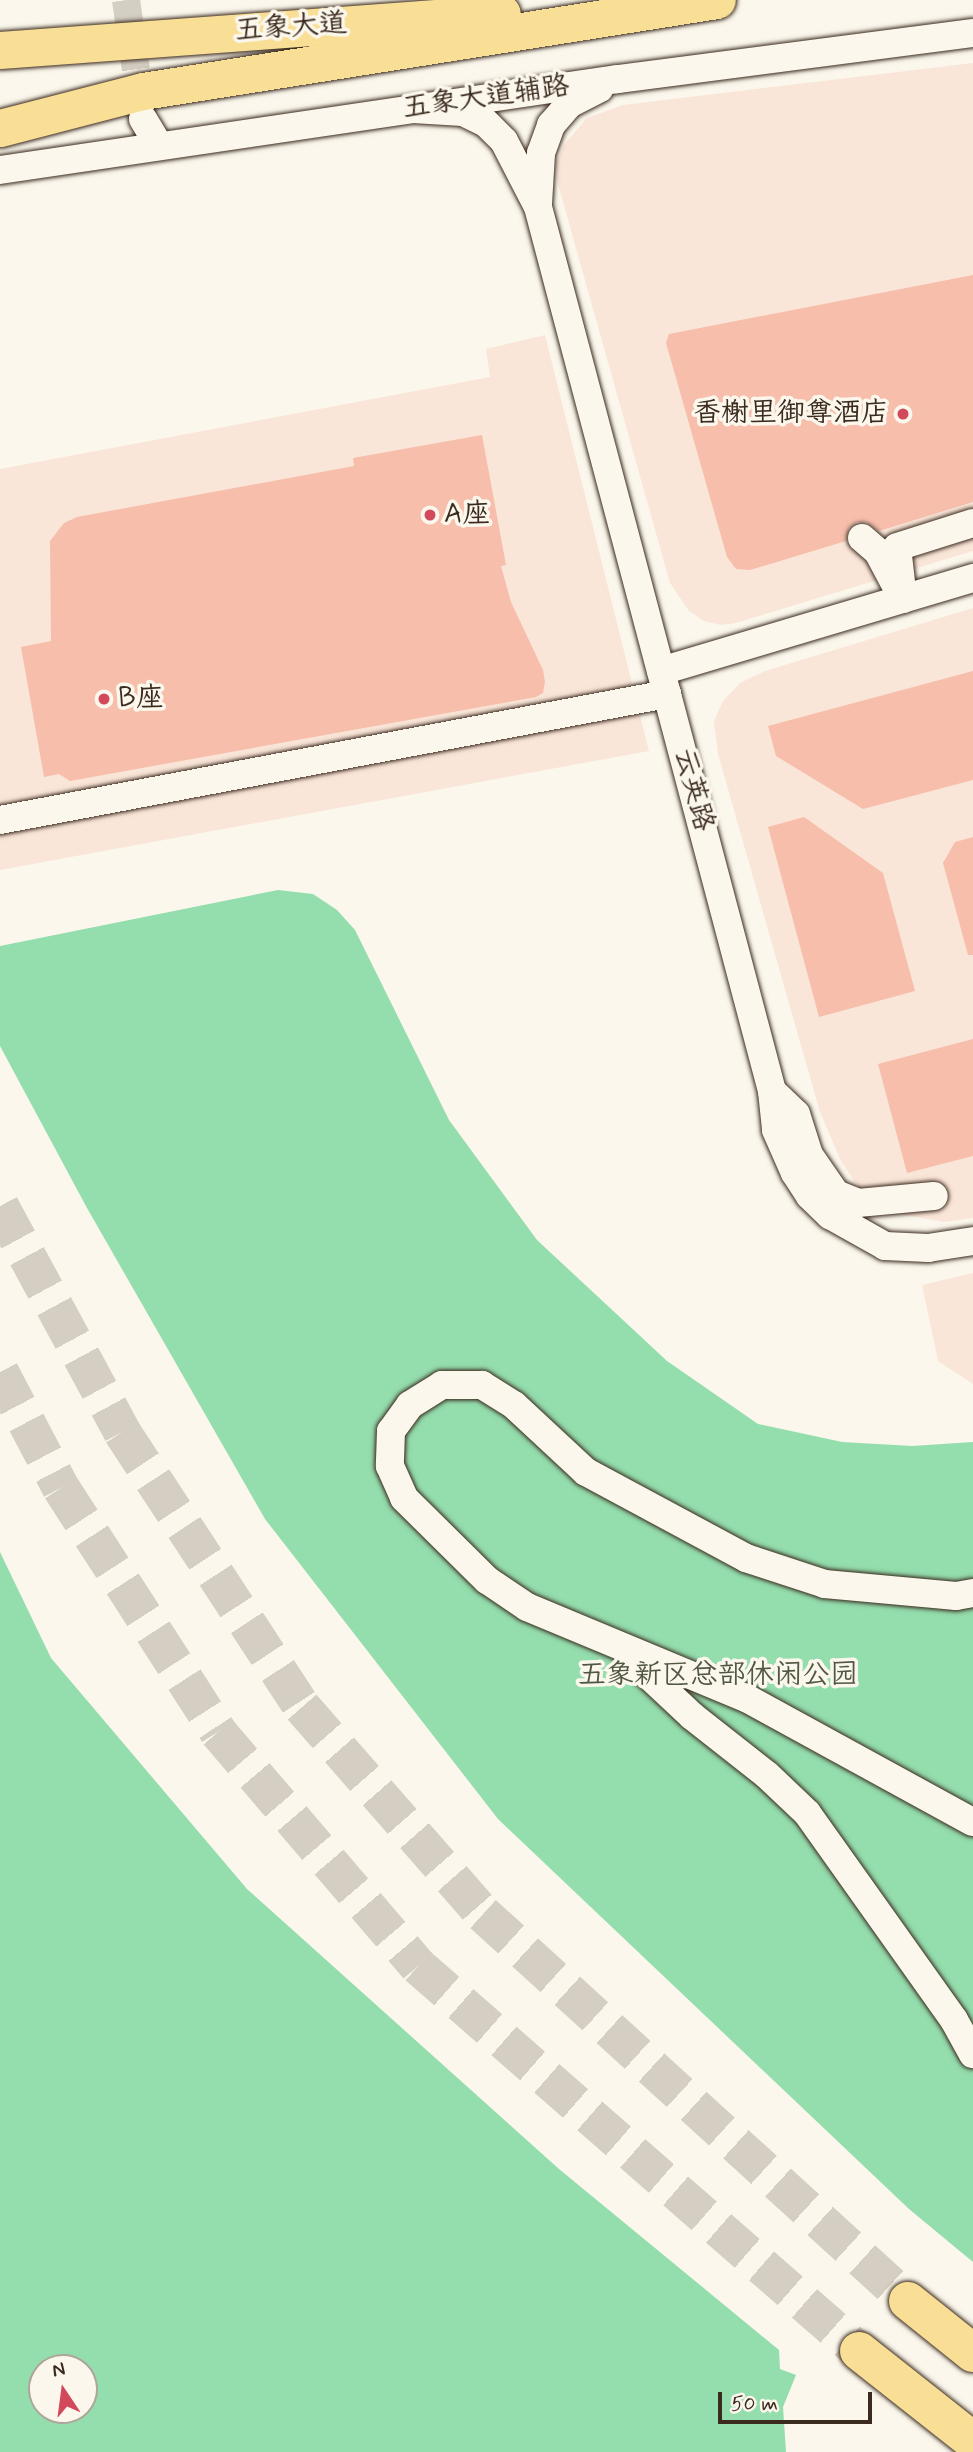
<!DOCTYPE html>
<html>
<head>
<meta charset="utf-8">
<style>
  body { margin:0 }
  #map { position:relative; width:973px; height:2452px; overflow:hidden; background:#fbf7ec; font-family:Mynerve,"LXGW WenKai TC",sans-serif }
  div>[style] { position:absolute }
  .built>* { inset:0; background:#fae6d8 }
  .green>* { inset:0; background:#94ddad }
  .building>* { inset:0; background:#f6beab }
  .minor-tunnel>* { height:28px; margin-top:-14px; transform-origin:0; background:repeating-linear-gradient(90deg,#d5cec3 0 28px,transparent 0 42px) }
  .highway-tunnel>* { height:38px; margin-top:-19px; transform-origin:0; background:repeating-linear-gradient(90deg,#d5cec3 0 38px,transparent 0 57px) }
  .roads { filter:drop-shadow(0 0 2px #3b2a1e) drop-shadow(0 0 2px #3b2a1e) }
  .minor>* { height:28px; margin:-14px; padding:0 14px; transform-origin:14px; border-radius:14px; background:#fbf7ec }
  .major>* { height:37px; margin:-18.5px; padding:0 18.5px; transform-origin:18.5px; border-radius:18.5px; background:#f9df96 }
  .highway>* { height:38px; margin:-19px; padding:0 19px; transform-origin:19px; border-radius:19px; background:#f9df96 }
  .dots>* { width:19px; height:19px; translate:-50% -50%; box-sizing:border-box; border:4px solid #fbf7ec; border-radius:50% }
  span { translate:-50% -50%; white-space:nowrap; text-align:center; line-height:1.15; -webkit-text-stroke:7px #fbf7ec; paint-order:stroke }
  .street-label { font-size:28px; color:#3b2a1e }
  .poi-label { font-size:28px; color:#3b2a1e }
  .right { translate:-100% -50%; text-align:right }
  .left { translate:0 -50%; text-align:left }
  .park-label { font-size:28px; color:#515742 }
  .north { position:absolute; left:28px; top:2354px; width:70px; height:70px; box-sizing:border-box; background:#fbf7ec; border:2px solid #aea59a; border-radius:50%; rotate:347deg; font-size:19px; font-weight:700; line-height:28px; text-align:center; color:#3b2a1e }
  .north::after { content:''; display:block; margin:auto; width:24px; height:32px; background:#d1495b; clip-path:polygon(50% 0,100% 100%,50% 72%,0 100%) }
  .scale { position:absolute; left:718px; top:2392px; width:154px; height:32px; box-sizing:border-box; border:4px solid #3b2a1e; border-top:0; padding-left:9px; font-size:21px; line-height:24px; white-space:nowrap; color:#3b2a1e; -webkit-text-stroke:5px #fbf7ec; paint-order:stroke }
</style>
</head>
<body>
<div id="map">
  <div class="built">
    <i style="clip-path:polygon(973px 63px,973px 551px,736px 623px,721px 625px,704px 621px,689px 611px,670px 583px,558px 184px,556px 163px,564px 145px,587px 118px,623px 105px)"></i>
    <i style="clip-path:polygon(545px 335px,649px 751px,0 870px,0 469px,490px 377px,486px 349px)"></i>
    <i style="clip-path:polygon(973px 608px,973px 1218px,945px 1222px,898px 1214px,865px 1197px,841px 1161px,820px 1112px,718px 754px,714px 721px,723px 701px,740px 683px,765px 671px)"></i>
    <i style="clip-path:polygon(973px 1273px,973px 1384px,938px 1361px,922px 1285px)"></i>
  </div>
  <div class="green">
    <i style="clip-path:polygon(278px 890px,313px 894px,337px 910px,355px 930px,449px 1120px,537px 1240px,667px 1361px,758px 1424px,842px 1442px,912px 1446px,973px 1442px,973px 2262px,909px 2209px,498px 1819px,265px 1519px,87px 1208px,0 1046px,0 946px)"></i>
    <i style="clip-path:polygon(evenodd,0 1552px,51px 1658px,247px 1889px,559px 2169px,779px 2350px,780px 2369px,796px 2375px,783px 2407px,786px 2452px,0 2452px,0 1552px,42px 2368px,84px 2368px,84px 2410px,42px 2410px,42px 2368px)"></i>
  </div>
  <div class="building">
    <i style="clip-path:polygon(973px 275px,973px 502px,879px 531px,866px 522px,857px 522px,849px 528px,846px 541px,750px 570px,736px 569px,727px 557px,666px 343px,669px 334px)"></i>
    <i style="clip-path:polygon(482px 435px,506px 565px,501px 566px,511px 602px,543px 670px,545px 682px,543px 693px,536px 697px,70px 781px,59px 774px,44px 777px,21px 647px,51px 641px,50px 541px,64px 523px,77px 517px,354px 466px,353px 458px)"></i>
    <i style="clip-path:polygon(973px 671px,973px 780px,863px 809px,776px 756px,768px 726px)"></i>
    <i style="clip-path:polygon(804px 817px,883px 873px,915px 991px,819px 1017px,768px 827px)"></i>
    <i style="clip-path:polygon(973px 837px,973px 955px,968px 955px,943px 863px,955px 842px)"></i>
    <i style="clip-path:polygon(973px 1039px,973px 1156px,907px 1173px,878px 1064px)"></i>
  </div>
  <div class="minor-tunnel">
    <i style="left:126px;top:0;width:113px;rotate:81.9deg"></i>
  </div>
  <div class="highway-tunnel">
    <i style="left:0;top:1206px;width:257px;rotate:61.6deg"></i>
    <i style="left:122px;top:1432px;width:329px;rotate:56.8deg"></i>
    <i style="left:302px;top:1707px;width:275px;rotate:48.8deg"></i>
    <i style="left:483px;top:1914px;width:575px;rotate:42.32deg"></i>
    <i style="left:0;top:1372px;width:131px;rotate:62.3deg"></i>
    <i style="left:61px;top:1488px;width:290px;rotate:57.2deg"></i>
    <i style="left:218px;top:1732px;width:308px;rotate:49.5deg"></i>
    <i style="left:418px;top:1966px;width:585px;rotate:41.12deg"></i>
  </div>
  <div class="roads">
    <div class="minor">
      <i style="left:413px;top:109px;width:50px;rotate:3.4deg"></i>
      <i style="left:463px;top:112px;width:25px;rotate:26deg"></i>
      <i style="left:486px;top:123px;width:25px;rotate:45deg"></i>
      <i style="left:504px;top:141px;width:74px;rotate:62.7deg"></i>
      <i style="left:538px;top:207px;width:914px;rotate:75.17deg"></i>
      <i style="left:772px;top:1091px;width:39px;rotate:84deg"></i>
      <i style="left:776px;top:1130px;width:47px;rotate:66.2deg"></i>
      <i style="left:795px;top:1173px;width:27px;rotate:57deg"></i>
      <i style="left:810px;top:1196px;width:28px;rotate:44deg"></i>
      <i style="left:830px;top:1215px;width:63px;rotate:29.4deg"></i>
      <i style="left:885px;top:1246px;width:43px;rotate:2.7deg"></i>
      <i style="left:928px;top:1248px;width:46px;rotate:-8.8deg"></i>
      <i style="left:143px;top:119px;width:31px;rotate:59deg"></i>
      <i style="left:0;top:170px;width:625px;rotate:-8.38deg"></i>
      <i style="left:618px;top:79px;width:358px;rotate:-7.4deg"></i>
      <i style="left:538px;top:204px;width:51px;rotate:-86.6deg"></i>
      <i style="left:541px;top:153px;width:30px;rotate:-70deg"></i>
      <i style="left:551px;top:125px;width:28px;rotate:-49deg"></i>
      <i style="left:569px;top:104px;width:34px;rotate:-27deg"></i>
      <i style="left:862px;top:538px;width:21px;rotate:41deg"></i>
      <i style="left:878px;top:552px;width:36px;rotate:62deg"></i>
      <i style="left:903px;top:599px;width:52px;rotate:-96.6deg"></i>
      <i style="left:897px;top:547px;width:80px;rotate:-17.5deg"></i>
      <i style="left:661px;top:671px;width:326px;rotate:-16.6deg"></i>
      <i style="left:0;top:820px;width:679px;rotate:-10.7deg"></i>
      <i style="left:772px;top:1091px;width:33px;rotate:44deg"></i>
      <i style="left:796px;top:1114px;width:43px;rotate:72.4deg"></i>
      <i style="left:809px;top:1155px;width:47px;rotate:55.3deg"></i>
      <i style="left:836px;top:1194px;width:24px;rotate:22deg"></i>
      <i style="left:858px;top:1203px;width:76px;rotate:-5.3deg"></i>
      <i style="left:973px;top:1593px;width:17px;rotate:170deg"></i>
      <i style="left:956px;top:1596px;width:132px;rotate:-174.8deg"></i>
      <i style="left:825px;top:1584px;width:83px;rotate:-161.8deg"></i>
      <i style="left:746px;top:1558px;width:182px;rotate:-151.7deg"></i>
      <i style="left:586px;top:1472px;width:98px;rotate:-137.1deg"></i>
      <i style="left:514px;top:1405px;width:38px;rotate:-148deg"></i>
      <i style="left:482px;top:1385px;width:40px;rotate:180deg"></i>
      <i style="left:442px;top:1385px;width:38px;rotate:148deg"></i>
      <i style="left:410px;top:1405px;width:32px;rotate:126deg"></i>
      <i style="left:391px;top:1431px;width:35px;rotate:92deg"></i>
      <i style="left:390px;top:1466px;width:35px;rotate:66deg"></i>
      <i style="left:404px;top:1498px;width:117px;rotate:44.7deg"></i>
      <i style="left:487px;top:1580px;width:48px;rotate:34deg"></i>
      <i style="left:527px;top:1607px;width:239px;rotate:22.6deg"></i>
      <i style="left:748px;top:1699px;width:256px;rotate:28.7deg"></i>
      <i style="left:629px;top:1657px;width:86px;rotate:43.1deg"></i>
      <i style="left:692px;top:1716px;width:95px;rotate:38.2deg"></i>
      <i style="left:767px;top:1775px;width:55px;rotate:43.5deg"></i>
      <i style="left:807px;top:1813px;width:254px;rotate:54.6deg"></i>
      <i style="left:954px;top:2020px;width:39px;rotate:61deg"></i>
    </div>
    <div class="major">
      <i style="left:0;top:50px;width:503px;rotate:-4.22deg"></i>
      <i style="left:0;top:128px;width:148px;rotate:-14.5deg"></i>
      <i style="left:143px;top:91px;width:581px;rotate:-9.01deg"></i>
    </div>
    <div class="highway">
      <i style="left:908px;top:2301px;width:83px;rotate:38.7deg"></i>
      <i style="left:859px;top:2351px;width:145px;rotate:38.3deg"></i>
    </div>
  </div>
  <div class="dots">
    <i style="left:903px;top:414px;background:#d1495b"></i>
    <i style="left:430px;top:515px;background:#d1495b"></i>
    <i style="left:104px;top:699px;background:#d1495b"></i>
  </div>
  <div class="street-label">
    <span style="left:291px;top:28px;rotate:-4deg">五象大道</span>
    <span style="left:486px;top:98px;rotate:-8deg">五象大道辅路</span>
    <span style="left:693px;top:790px;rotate:75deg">云英路</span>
  </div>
  <div class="poi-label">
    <span class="right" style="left:889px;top:414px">香榭里御尊酒店</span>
    <span class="left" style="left:444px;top:515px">A座</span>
    <span class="left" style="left:118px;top:699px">B座</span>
  </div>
  <div class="park-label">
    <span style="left:718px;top:1676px">五象新区总部休闲公园</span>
  </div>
  <div class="north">N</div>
  <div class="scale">50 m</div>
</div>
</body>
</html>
